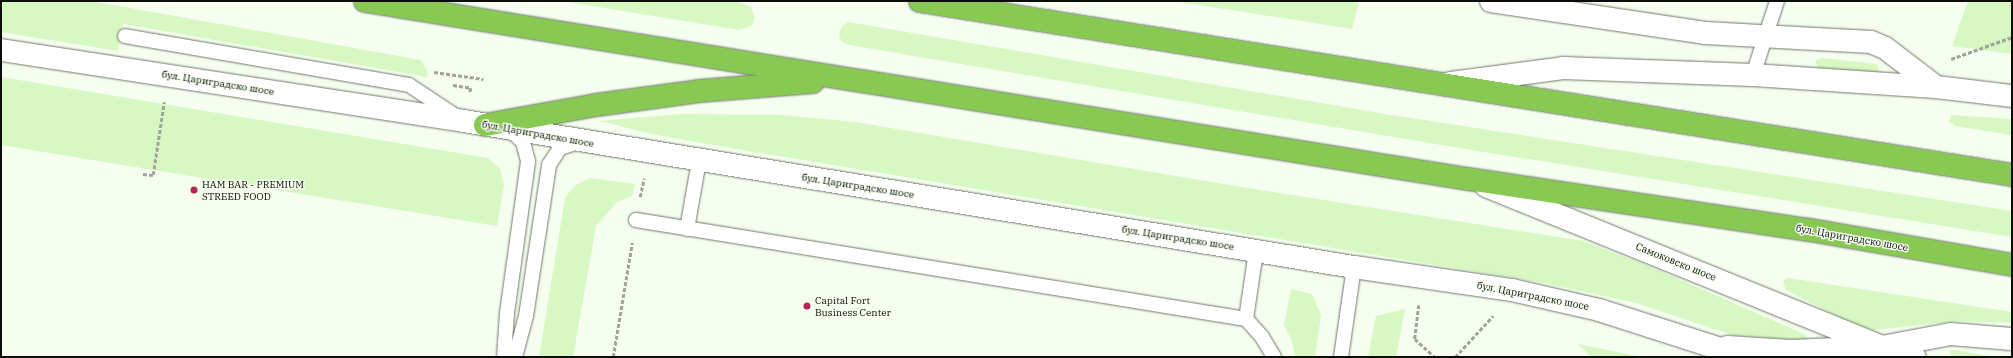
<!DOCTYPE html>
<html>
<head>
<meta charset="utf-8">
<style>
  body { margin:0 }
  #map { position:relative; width:2013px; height:358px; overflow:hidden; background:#f6fef0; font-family:"IBM Plex Serif",serif }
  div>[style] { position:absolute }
  .green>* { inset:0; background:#d7f7c3 }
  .path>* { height:2.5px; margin-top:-1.25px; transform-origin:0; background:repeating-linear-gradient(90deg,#9fa59b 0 4px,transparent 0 6px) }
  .roads { filter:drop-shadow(0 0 1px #70786c) drop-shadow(0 0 1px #70786c) }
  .lane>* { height:14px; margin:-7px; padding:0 7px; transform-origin:7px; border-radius:7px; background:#fff }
  .street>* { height:22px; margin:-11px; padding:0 11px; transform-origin:11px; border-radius:11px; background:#fff }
  .highway>* { height:22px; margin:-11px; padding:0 11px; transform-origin:11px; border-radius:11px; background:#88c954 }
  .dots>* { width:11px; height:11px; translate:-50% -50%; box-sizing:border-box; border:2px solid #f6fef0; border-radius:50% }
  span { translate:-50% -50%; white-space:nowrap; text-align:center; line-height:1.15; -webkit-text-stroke:3px #f6fef0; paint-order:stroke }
  .street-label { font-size:10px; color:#0a0d09 }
  .poi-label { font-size:10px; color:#0a0d09 }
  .left { translate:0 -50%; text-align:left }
  .frame { position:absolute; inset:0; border:2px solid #0a0d09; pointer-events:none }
</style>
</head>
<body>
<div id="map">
  <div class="green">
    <i style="clip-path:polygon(1px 1px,89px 1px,108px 4px,421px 60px,427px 70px,427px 77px,123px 24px,118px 51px,1px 32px)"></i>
    <i style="clip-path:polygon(562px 1px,735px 1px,751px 7px,755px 18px,751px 26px,739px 30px)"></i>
    <i style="clip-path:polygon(1174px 1px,1350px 1px,1359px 3px,1352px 29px)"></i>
    <i style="clip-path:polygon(1968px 1px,2012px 1px,2012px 54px,1952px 46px)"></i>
    <i style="clip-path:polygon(848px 22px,1385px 114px,2012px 211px,2012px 237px,1435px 144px,849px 45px,842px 42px,839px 35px,842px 26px)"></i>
    <i style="clip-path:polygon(1822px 58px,1877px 64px,1879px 70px,1878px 73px,1819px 70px,1815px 61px)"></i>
    <i style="clip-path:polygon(1px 77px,488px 158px,500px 169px,504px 184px,497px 226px,1px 145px)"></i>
    <i style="clip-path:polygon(681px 114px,782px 115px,855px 122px,1229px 185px,1583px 241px,1651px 267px,1804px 334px,1808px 339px,1807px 343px,1790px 346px,1732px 335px,1636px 303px,1544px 283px,748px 151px,651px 134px,600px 121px)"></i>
    <i style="clip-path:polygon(1952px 115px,2012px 119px,2012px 135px,1955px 126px,1949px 121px)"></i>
    <i style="clip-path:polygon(590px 178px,635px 184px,632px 196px,617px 202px,596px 226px,573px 357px,539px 357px,565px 198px,574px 186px)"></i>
    <i style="clip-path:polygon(1788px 278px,2012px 312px,2012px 323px,1959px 321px,1874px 330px,1853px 324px,1786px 290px,1783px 281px)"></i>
    <i style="clip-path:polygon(1291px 289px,1312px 294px,1321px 315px,1315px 357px,1295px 357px,1292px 341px,1284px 325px)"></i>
    <i style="clip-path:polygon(1405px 309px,1396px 357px,1368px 357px,1376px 316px)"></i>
    <i style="clip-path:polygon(1578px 344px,1642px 357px,1591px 357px)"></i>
    <i style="clip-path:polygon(1950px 350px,1955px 350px,1995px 357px,1951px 357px)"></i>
  </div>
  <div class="path">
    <i style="left:1951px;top:59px;width:65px;rotate:-19.8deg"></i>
    <i style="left:434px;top:72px;width:50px;rotate:8deg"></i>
    <i style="left:453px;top:85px;width:18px;rotate:9deg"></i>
    <i style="left:471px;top:88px;width:4px;rotate:104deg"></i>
    <i style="left:143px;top:174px;width:10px;rotate:6deg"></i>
    <i style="left:153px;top:175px;width:74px;rotate:-81.4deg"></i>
    <i style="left:640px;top:197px;width:19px;rotate:-78deg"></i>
    <i style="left:1419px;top:305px;width:34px;rotate:97deg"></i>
    <i style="left:1415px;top:339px;width:27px;rotate:42deg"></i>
    <i style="left:613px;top:357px;width:116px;rotate:-80.5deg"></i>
    <i style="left:1455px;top:357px;width:56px;rotate:-47.2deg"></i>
  </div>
  <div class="roads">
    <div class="lane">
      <i style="left:125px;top:36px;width:288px;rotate:9.8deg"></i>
      <i style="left:409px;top:85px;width:58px;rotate:33.7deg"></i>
      <i style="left:1753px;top:75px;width:78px;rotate:-72deg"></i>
      <i style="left:636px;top:220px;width:618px;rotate:9.22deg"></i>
      <i style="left:1246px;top:319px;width:69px;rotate:-81.6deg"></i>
      <i style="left:687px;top:229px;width:69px;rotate:-80deg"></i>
      <i style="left:1246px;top:319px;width:24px;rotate:48deg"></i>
      <i style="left:1262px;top:337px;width:23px;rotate:59deg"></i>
      <i style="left:504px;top:357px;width:44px;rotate:-86.1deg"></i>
      <i style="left:507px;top:313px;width:153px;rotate:-82.1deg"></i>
      <i style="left:528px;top:161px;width:20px;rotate:-105deg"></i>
      <i style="left:523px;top:142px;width:18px;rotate:-137deg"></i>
      <i style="left:515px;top:357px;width:42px;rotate:-75deg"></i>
      <i style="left:526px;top:316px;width:153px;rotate:-81.3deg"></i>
      <i style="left:549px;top:165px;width:20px;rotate:-57deg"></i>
      <i style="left:560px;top:148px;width:20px;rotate:-18deg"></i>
      <i style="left:1341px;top:357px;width:91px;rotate:-81.8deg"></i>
    </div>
    <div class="street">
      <i style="left:1491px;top:1px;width:216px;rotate:8.5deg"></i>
      <i style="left:1705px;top:33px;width:166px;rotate:3.1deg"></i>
      <i style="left:1871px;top:42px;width:15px;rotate:23deg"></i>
      <i style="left:1885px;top:48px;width:64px;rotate:37.4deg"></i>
      <i style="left:1px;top:50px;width:468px;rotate:8.7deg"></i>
      <i style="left:464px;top:121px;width:902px;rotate:9.32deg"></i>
      <i style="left:1354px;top:267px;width:160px;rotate:8.3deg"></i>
      <i style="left:1512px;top:290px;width:89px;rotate:12.9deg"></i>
      <i style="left:1599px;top:310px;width:153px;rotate:17.8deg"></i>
      <i style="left:1451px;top:83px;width:113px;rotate:-7.6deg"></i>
      <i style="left:1563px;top:68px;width:190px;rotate:2.1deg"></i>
      <i style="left:1753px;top:75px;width:183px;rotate:3.8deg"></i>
      <i style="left:1936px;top:87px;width:77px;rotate:6.8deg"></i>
      <i style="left:1486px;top:186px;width:427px;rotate:22.1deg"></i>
      <i style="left:1882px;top:347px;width:34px;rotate:17deg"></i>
      <i style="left:1727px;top:347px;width:64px;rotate:3.6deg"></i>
      <i style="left:1791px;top:351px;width:91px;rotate:-2.5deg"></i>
      <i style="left:1882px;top:347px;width:70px;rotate:-10.7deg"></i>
      <i style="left:1951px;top:334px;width:61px;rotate:4.7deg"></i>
    </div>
    <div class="highway">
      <i style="left:365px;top:1px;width:1117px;rotate:9.17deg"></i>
      <i style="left:1468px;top:179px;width:346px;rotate:8.5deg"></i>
      <i style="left:1810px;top:230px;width:205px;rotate:9.8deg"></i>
      <i style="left:920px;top:1px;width:1106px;rotate:9.05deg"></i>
      <i style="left:485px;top:125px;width:113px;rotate:-10.2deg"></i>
      <i style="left:596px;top:105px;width:104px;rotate:-7.7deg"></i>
      <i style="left:699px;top:91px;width:114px;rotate:-4.5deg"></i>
    </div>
  </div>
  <div class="dots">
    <i style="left:194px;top:190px;background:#b62655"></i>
    <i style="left:807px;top:306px;background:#b62655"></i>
  </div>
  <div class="street-label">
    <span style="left:218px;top:83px;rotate:9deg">бул. Цариградско шосе</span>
    <span style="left:538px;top:134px;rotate:10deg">бул. Цариградско шосе</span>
    <span style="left:858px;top:186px;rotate:9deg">бул. Цариградско шосе</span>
    <span style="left:1178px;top:238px;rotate:9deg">бул. Цариградско шосе</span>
    <span style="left:1852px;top:238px;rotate:10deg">бул. Цариградско шосе</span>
    <span style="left:1676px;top:262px;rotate:22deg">Самоковско шосе</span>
    <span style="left:1533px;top:296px;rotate:11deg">бул. Цариградско шосе</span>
  </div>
  <div class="poi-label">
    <span class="left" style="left:202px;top:190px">HAM BAR - PREMIUM<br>STREED FOOD</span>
    <span class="left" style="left:815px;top:306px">Capital Fort<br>Business Center</span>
  </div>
  <div class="frame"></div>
</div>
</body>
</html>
